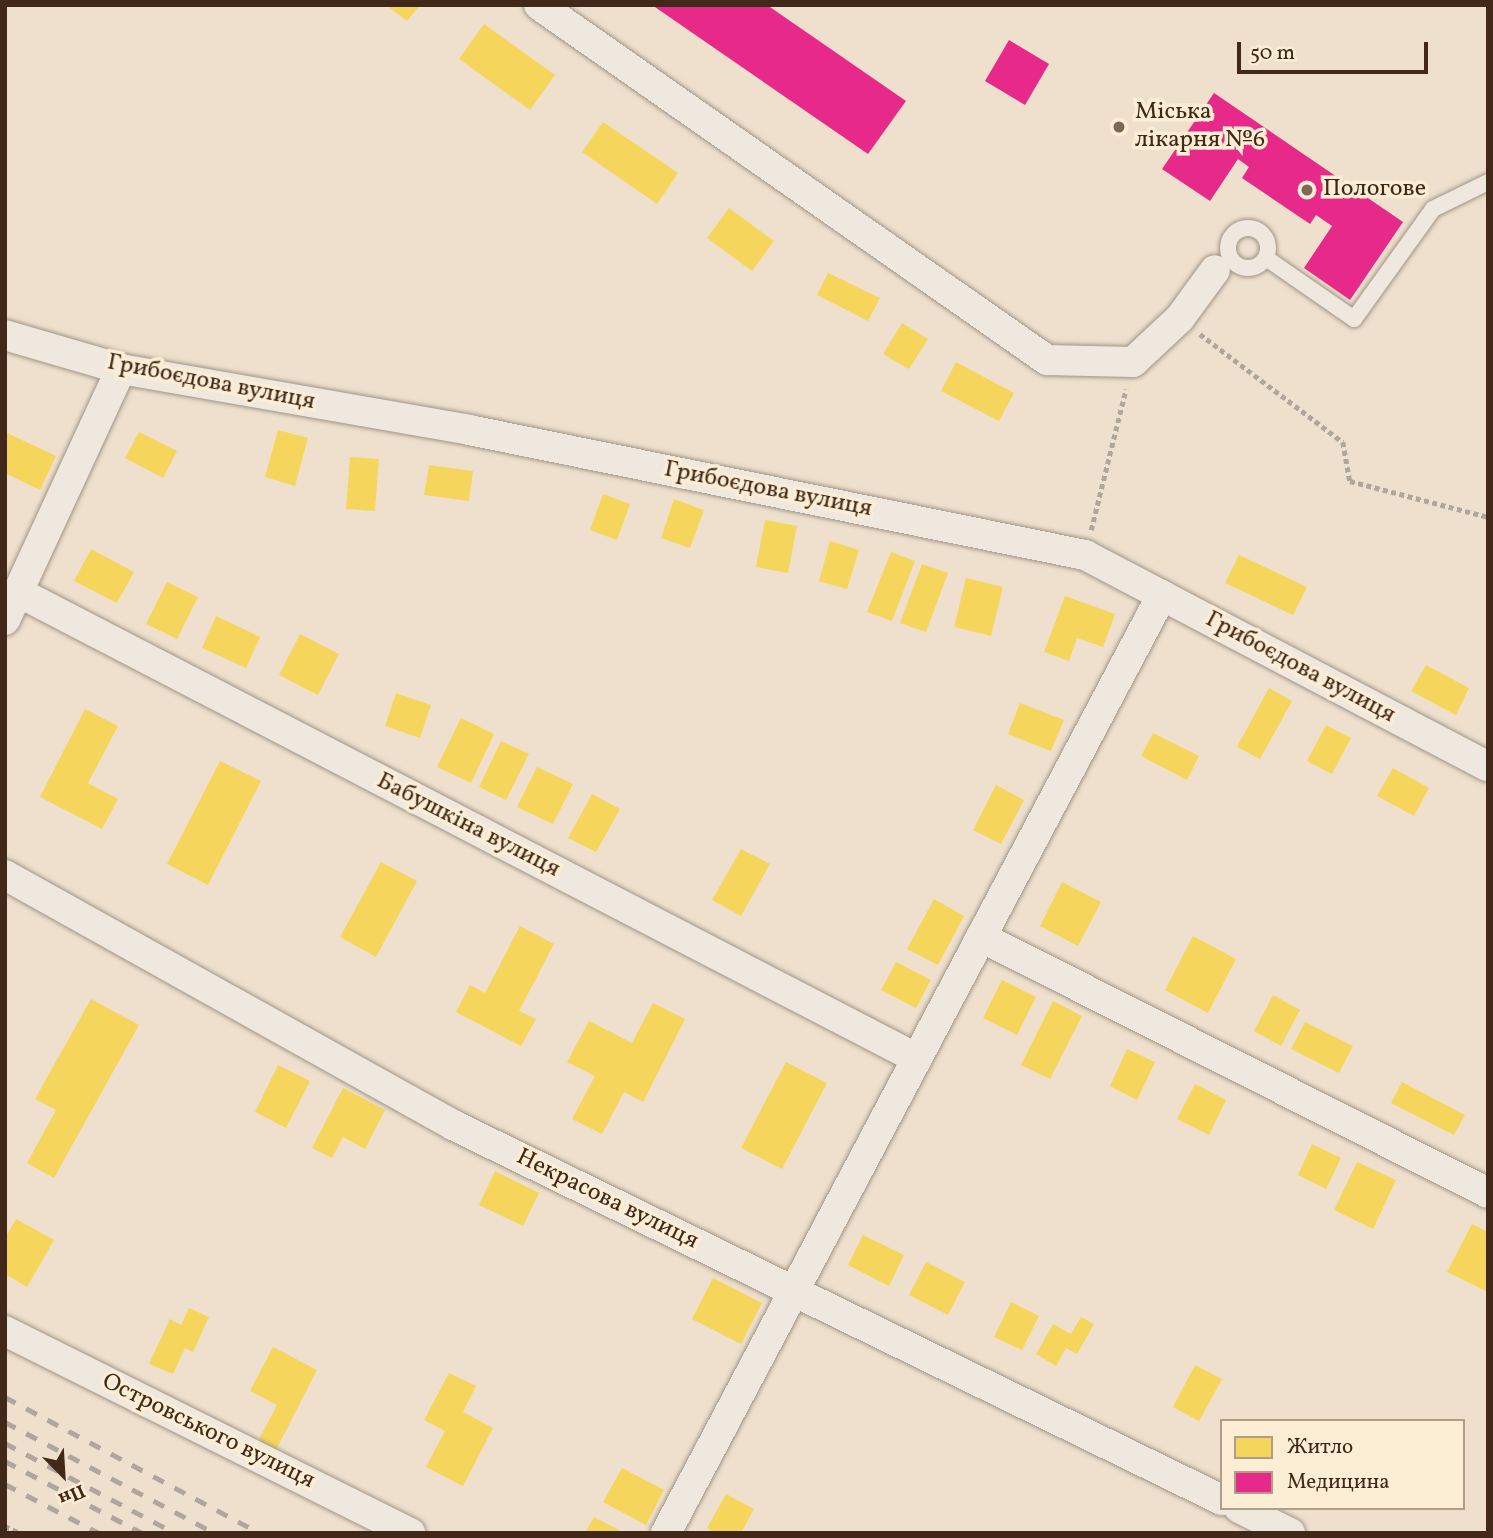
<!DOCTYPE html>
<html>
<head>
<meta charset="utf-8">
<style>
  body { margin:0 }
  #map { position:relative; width:1493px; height:1538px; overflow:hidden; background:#eee0cc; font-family:Vollkorn,serif }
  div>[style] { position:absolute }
  .homes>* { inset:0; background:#f6d55c }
  .health>* { inset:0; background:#e7298a }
  .path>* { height:4.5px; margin-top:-2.25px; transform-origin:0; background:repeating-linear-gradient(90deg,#afa79e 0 5px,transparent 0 8.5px) }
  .roads { filter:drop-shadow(0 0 2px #a09588) drop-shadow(0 0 2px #a09588) }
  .service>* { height:16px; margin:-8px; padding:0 8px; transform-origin:8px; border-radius:8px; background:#efe8df }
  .service>.ring { margin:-8px; padding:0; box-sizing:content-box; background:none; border:16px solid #efe8df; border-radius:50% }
  .minor>* { height:30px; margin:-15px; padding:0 15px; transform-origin:15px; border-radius:15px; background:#efe8df }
  .rail>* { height:5px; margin-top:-2.5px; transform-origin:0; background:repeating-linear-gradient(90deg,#afa79e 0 12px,transparent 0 24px) }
  .dots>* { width:19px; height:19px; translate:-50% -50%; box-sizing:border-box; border:4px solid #fcedd5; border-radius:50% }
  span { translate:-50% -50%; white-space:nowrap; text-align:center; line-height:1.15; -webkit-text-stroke:7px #fcedd5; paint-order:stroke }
  .poi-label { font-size:24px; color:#412818 }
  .left { translate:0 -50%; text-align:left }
  .street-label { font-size:24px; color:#412818 }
  .frame { position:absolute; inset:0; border:7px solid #412818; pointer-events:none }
  .legend { position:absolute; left:1220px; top:1419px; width:245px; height:91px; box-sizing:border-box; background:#fcedd5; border:2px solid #b19e89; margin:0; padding:9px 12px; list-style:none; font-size:21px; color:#412818 }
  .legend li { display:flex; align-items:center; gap:14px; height:35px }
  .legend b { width:35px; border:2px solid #b19e89 }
  .north { position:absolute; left:28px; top:1440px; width:70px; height:70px; -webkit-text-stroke:5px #fcedd5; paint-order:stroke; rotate:156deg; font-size:19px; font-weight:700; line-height:28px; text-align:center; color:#412818 }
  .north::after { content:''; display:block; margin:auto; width:24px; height:32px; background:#412818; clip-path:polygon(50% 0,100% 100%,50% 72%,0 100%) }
  .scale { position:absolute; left:1237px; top:42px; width:191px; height:32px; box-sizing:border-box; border:4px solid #412818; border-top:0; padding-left:9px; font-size:21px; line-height:24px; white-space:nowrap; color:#412818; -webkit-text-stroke:5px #fcedd5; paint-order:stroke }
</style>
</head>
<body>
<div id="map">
  <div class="homes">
    <i style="clip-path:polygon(386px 5px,420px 5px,407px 21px)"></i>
    <i style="clip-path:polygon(484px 24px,555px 75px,530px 110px,459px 59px)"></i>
    <i style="clip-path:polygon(603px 122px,678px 173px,657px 204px,582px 152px)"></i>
    <i style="clip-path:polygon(729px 208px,774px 241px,752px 271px,707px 238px)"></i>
    <i style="clip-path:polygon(828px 273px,880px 298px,868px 321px,817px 295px)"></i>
    <i style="clip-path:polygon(902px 323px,928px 339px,909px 369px,883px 354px)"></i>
    <i style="clip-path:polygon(956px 362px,1014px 393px,999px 421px,941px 391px)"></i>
    <i style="clip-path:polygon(278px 430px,308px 438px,295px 486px,265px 477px)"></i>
    <i style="clip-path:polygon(5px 432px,56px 456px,40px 490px,5px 473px)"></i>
    <i style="clip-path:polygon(139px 432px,177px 451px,163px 478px,125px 458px)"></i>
    <i style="clip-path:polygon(350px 457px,379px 459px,375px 511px,346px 509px)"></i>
    <i style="clip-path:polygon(429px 465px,473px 471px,469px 501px,424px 495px)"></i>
    <i style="clip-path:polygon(603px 494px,630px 504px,617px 540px,590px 530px)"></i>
    <i style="clip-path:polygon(674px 499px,704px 510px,690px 548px,661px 538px)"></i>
    <i style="clip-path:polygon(765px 520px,797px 526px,788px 573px,756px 567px)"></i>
    <i style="clip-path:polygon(830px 541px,859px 550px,847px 589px,819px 581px)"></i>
    <i style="clip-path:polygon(91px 549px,134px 572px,117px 603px,74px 581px)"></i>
    <i style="clip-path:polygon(891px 552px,915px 561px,892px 621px,867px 612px)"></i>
    <i style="clip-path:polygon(1239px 555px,1307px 587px,1293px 615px,1225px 583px)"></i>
    <i style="clip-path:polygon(922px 564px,948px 573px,926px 632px,900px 623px)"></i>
    <i style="clip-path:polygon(966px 578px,1003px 587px,991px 636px,954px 627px)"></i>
    <i style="clip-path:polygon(167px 582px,198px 597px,177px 639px,146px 624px)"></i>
    <i style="clip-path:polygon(1065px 596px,1115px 614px,1103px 647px,1077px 638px,1069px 661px,1044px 652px)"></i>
    <i style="clip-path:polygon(216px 616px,260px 637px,246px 668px,202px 648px)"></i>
    <i style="clip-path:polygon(300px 634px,339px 654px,318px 695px,279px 675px)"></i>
    <i style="clip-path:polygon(1426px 665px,1469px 688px,1456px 715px,1411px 691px)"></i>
    <i style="clip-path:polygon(1269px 688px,1292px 701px,1260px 759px,1237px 747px)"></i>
    <i style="clip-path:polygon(396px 693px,431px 705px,420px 738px,385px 726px)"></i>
    <i style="clip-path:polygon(1020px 703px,1064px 720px,1051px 751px,1008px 734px)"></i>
    <i style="clip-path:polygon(85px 709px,118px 726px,88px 783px,118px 799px,102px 829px,40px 797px)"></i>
    <i style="clip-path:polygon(461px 718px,494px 734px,471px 783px,437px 767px)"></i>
    <i style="clip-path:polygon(1326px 725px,1351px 738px,1332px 774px,1307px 761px)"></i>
    <i style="clip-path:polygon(1153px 733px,1199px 756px,1187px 780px,1141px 756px)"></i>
    <i style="clip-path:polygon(501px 741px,529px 754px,506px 800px,479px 787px)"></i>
    <i style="clip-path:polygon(220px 761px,261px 781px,208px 885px,167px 864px)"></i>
    <i style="clip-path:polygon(537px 767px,573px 784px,553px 824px,517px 807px)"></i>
    <i style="clip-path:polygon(1393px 768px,1429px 788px,1414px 816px,1377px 796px)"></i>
    <i style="clip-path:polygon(996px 785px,1024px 800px,1001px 844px,973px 830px)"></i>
    <i style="clip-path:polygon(592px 794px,620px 809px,596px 852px,568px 838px)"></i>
    <i style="clip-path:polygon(741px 849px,770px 864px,741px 916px,712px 900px)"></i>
    <i style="clip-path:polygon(381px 862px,417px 881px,376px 957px,340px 937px)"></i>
    <i style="clip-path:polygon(1062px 882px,1101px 902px,1078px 946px,1040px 926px)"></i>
    <i style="clip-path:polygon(934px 899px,964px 916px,938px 965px,907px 949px)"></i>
    <i style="clip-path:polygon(520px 926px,554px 944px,519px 1011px,536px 1019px,521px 1046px,456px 1012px,470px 985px,485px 993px)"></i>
    <i style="clip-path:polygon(1193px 936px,1236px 959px,1208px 1013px,1165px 990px)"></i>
    <i style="clip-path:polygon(896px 962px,931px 980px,916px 1008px,881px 990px)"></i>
    <i style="clip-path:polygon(1002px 980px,1036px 997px,1017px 1035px,983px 1018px)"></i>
    <i style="clip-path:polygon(1273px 995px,1300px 1010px,1281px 1046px,1254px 1031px)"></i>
    <i style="clip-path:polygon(91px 999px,139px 1025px,54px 1178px,27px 1163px,56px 1110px,35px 1099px)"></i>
    <i style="clip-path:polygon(1053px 1001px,1082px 1016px,1050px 1079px,1021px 1065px)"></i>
    <i style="clip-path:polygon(653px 1003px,685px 1019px,643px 1102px,624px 1092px,602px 1134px,572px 1119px,595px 1076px,567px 1062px,589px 1021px,632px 1043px)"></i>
    <i style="clip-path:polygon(1305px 1022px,1353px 1046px,1339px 1073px,1291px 1049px)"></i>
    <i style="clip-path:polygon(1127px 1049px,1155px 1062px,1137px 1100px,1110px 1086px)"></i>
    <i style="clip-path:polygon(786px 1062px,827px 1083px,782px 1169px,741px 1148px)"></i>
    <i style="clip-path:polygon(278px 1065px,310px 1081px,286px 1128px,255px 1112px)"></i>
    <i style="clip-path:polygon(1402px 1082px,1465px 1115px,1454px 1135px,1391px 1103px)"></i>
    <i style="clip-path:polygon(1195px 1084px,1226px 1100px,1209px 1135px,1177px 1119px)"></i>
    <i style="clip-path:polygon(343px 1088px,385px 1110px,365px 1149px,343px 1137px,332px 1158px,312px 1148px)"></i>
    <i style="clip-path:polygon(1312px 1144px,1341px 1158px,1326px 1189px,1298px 1175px)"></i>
    <i style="clip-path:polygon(1357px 1162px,1396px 1180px,1373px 1229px,1334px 1210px)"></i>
    <i style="clip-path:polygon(495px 1171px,539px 1193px,523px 1226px,479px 1205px)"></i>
    <i style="clip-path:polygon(16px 1219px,54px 1240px,27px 1287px,5px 1274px,5px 1238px)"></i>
    <i style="clip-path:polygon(1472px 1224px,1488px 1232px,1488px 1292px,1447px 1272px)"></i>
    <i style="clip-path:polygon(863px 1235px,904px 1255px,889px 1286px,848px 1265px)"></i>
    <i style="clip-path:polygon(926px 1262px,965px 1282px,948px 1315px,909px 1295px)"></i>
    <i style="clip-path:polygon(713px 1278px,762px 1303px,741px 1344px,692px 1319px)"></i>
    <i style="clip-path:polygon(1011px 1302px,1039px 1316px,1022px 1350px,994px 1337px)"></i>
    <i style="clip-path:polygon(189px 1308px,209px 1317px,193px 1352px,185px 1348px,173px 1374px,149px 1364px,170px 1319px,181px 1325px)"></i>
    <i style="clip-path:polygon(1081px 1317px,1094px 1324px,1077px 1354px,1066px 1348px,1056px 1366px,1036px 1354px,1053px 1324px,1071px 1334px)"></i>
    <i style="clip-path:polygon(273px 1347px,317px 1370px,275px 1452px,257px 1443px,277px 1405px,250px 1391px)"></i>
    <i style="clip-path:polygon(1195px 1365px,1222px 1379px,1199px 1421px,1173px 1407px)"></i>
    <i style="clip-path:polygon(449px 1373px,476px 1386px,463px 1412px,493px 1428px,463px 1486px,426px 1467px,445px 1431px,424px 1420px)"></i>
    <i style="clip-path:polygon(622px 1468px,664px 1490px,646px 1525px,603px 1502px)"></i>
    <i style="clip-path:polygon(726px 1494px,754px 1509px,741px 1533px,715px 1533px,707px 1528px)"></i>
    <i style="clip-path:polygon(594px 1517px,619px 1530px,617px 1533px,585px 1533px)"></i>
  </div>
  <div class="health">
    <i style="clip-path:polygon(652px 5px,767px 5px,906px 101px,868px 154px)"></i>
    <i style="clip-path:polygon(1009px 40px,1049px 64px,1025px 105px,985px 81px)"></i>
    <i style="clip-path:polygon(1214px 93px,1403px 222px,1350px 300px,1304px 268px,1332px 226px,1316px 215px,1310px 224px,1242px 178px,1249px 167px,1238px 159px,1210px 201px,1162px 169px)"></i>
  </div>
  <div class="path">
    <i style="left:1200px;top:334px;width:179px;rotate:37.1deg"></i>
    <i style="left:1343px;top:442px;width:40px;rotate:80deg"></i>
    <i style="left:1350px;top:481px;width:143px;rotate:14.6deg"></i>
    <i style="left:1091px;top:530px;width:145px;rotate:-76.1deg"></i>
    <i style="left:5px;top:1526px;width:17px;rotate:25deg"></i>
  </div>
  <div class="roads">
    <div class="service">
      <i class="ring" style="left:1228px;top:228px;width:24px;height:24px"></i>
      <i style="left:1266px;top:258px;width:107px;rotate:34.7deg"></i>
      <i style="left:1354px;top:319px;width:135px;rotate:-54.3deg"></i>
      <i style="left:1433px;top:209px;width:61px;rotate:-26.1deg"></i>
    </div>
    <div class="minor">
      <i style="left:539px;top:5px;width:620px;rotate:34.95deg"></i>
      <i style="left:1047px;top:360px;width:86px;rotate:1.3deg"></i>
      <i style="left:1133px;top:362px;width:64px;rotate:-43.1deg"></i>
      <i style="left:1180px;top:318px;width:59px;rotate:-53.9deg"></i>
      <i style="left:5px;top:335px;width:121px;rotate:16.3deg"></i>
      <i style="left:121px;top:369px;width:353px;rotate:9.9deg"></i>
      <i style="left:469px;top:430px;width:629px;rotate:11.47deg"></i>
      <i style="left:1085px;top:555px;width:455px;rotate:27.7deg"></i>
      <i style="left:20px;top:593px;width:1009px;rotate:27.43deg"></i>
      <i style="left:5px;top:620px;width:277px;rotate:-65.2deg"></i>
      <i style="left:5px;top:875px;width:513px;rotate:29.16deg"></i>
      <i style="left:453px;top:1125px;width:856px;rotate:26deg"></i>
      <i style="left:981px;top:937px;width:568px;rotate:26.79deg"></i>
      <i style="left:5px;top:1331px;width:453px;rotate:26.5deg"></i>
      <i style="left:1239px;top:1508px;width:57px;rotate:26.1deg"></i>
      <i style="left:666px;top:1533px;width:1061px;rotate:-62.13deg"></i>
    </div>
  </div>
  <div class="rail">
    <i style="left:5px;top:1397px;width:289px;rotate:28.1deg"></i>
    <i style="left:5px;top:1422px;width:238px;rotate:27.9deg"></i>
    <i style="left:5px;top:1443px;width:192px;rotate:27.9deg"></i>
    <i style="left:5px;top:1461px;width:155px;rotate:27.7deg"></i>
    <i style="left:5px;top:1484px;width:106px;rotate:27.5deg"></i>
  </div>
  <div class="dots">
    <i style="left:1119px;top:127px;background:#7e6857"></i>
    <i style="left:1307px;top:190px;background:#7e6857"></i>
  </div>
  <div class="poi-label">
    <span class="left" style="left:1135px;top:127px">Міська<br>лікарня №6</span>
    <span class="left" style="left:1323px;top:190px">Пологове</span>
  </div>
  <div class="street-label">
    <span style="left:211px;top:383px;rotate:11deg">Грибоєдова вулиця</span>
    <span style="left:768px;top:490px;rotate:11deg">Грибоєдова вулиця</span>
    <span style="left:1300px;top:668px;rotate:28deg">Грибоєдова вулиця</span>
    <span style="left:468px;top:826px;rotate:27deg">Бабушкіна вулиця</span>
    <span style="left:607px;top:1200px;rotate:26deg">Некрасова вулиця</span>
    <span style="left:208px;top:1432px;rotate:26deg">Островського вулиця</span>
  </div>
  <div class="frame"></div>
  <ul class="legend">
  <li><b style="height:19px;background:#f6d55c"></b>Житло</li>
  <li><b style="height:19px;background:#e7298a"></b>Медицина</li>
  </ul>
  <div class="north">Пн</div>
  <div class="scale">50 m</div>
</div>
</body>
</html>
